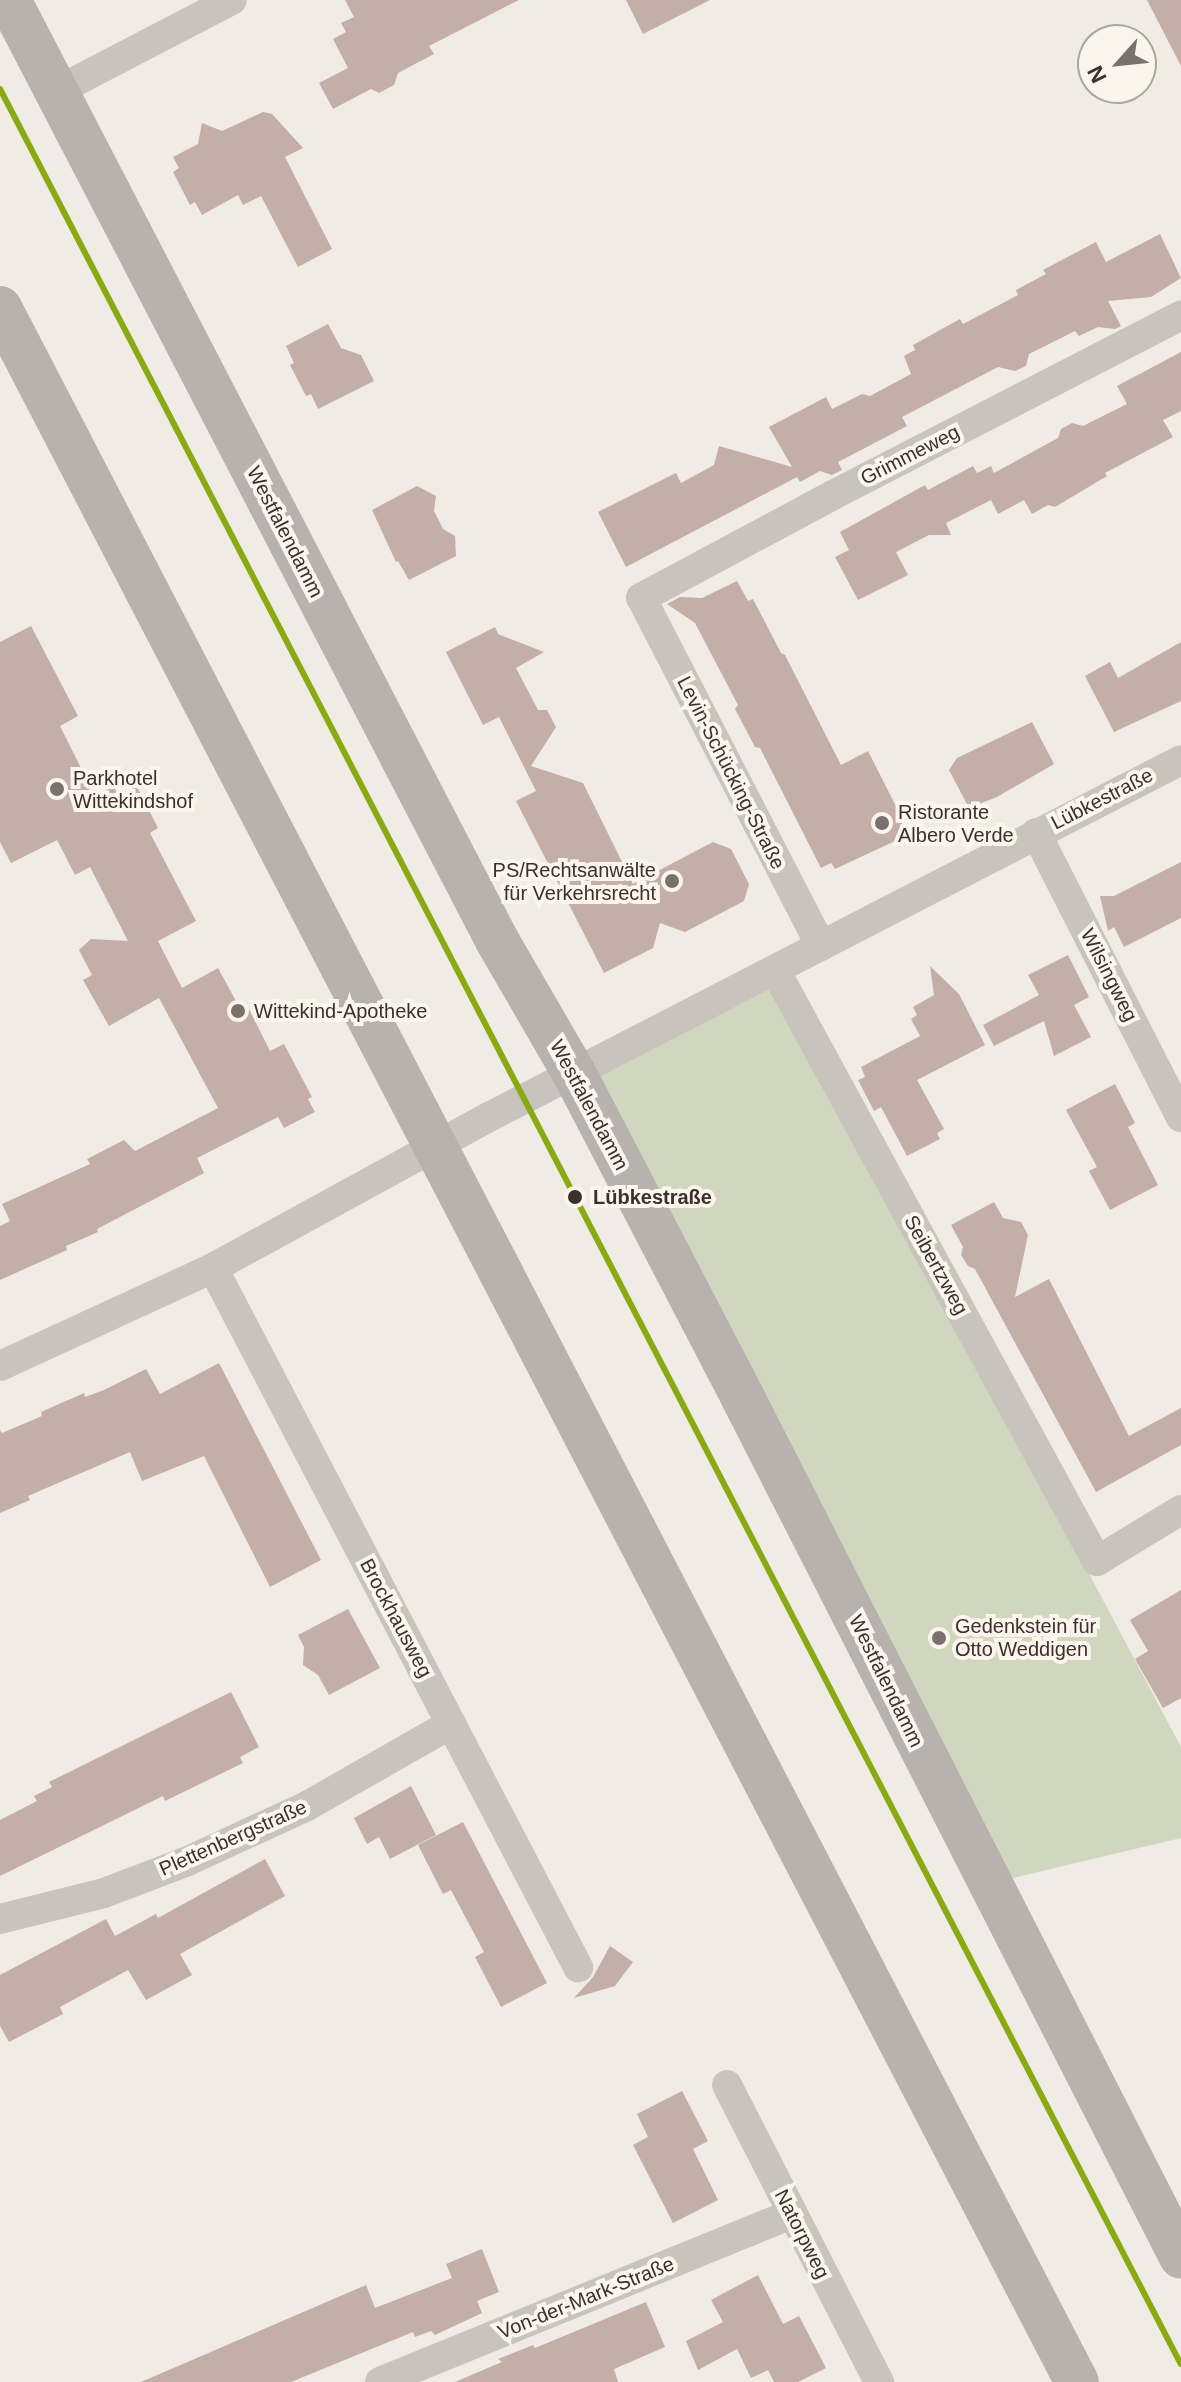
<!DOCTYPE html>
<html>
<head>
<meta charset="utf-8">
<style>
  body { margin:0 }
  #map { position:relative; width:1181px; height:2382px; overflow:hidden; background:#f0ebe5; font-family:Arial,sans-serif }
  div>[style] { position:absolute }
  .green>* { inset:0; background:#d1d6bf }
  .building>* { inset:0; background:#c3afa7 }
  .street>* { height:30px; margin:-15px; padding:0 15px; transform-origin:15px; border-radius:15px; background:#c9c3be }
  .primary>* { height:44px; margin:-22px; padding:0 22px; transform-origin:22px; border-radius:22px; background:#b8b1ad }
  .tram-1>* { height:6px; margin:-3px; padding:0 3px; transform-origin:3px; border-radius:3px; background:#89aa13 }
  .dots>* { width:22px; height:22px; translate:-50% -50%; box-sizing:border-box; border:4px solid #fbf5ee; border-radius:50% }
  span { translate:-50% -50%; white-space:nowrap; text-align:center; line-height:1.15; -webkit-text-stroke:8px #fbf5ee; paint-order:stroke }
  .street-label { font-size:20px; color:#3b302b }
  .poi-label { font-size:20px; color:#3b302b }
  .left { translate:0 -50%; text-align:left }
  .right { translate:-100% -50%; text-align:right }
  .stop-label { font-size:20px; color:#3b302b; font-weight:700 }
  .north { position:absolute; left:1077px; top:24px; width:80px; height:80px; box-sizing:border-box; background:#fbf5ee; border:2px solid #aea6a0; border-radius:50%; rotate:243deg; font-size:22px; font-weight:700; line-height:32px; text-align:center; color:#3b302b }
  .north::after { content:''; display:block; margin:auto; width:28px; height:36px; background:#7a716c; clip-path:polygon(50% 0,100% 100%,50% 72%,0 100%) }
</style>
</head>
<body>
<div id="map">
  <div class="green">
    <i style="clip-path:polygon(774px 980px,1181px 1747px,1181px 1838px,1000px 1881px,585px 1077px)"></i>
  </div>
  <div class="building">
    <i style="clip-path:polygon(345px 0,519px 0,429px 46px,434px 54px,398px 73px,394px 85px,379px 93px,371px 89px,333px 109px,319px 83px,348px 68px,333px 39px,346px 32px,341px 23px,354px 17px)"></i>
    <i style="clip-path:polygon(626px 0,710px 0,643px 34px)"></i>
    <i style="clip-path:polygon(1147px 0,1181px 0,1181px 66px)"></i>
    <i style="clip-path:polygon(263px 112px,272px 114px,303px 148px,285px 157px,332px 249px,298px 267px,261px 196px,243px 205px,238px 195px,202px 215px,195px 202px,190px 205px,173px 172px,179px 168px,173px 157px,198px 144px,202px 123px,222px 131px)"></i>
    <i style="clip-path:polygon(1160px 234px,1181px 278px,1151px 297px,1108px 301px,1121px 326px,1115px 329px,1098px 327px,1079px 336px,1075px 331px,1029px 354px,1026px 366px,1015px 371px,998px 367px,902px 417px,907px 426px,838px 462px,842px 470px,832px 475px,820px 471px,800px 482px,797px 477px,626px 567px,598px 512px,676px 473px,681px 483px,714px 465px,719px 446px,792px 467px,769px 427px,826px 397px,832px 409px,862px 394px,870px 396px,911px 374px,904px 356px,915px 350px,913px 345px,960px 319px,963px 324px,1018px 295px,1016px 290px,1046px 274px,1043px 270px,1096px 242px,1106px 262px)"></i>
    <i style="clip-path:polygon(328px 324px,341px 348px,361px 355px,374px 381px,318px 409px,311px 394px,306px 396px,290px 365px,294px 363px,286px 346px)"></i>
    <i style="clip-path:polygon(1181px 352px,1181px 411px,1163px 420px,1173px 437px,1105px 473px,1107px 476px,1055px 507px,1048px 505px,1032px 514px,1024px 500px,998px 514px,991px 500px,946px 523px,951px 535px,929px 535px,896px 552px,908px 575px,858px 600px,835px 557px,849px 550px,840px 532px,925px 485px,928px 490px,973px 466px,977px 473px,991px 466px,994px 473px,1058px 438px,1061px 429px,1072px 423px,1083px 426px,1127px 404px,1117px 386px)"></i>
    <i style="clip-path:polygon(417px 486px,436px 496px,434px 511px,443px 529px,455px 536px,456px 556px,409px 580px,398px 561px,396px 562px,372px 510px)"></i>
    <i style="clip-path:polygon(737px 581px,748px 601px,753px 599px,781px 653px,785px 655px,841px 765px,868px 751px,910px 834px,835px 869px,831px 863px,821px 868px,760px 748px,755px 747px,735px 709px,738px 705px,695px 623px,667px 604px,680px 597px,702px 598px)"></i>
    <i style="clip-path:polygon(31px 626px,78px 716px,60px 726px,95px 796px,132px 777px,158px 828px,150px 833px,196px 921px,158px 941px,182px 988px,218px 968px,242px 1012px,249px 1009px,270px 1051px,284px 1044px,312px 1097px,308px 1099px,315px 1112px,284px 1128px,278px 1117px,197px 1158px,204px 1173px,97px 1229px,98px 1232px,66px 1246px,67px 1250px,0 1280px,0 1226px,10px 1221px,2px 1204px,90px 1164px,87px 1159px,124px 1140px,135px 1151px,218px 1108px,159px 998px,109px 1026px,83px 980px,92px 975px,79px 950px,91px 939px,128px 941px,90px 867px,75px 875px,57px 840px,11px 863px,0 842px,0 642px)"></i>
    <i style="clip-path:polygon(495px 627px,498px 634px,544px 652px,516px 668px,538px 710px,547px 710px,556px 727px,531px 766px,583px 783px,633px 884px,713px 842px,731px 849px,749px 884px,744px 901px,685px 932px,660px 923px,653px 948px,604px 973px,516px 801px,536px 791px,499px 717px,483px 725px,446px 652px)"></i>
    <i style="clip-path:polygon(1181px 642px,1181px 701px,1114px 732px,1085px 676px,1110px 662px,1118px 678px)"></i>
    <i style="clip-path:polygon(1032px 722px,1054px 764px,997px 797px,969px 808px,949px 770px,957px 758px)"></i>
    <i style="clip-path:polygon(1181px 862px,1181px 918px,1124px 947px,1114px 927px,1108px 931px,1100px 896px,1114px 896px)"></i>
    <i style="clip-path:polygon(1068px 955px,1089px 997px,1074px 1005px,1091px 1037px,1054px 1056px,1044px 1021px,994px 1046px,983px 1025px,1039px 995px,1028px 975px)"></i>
    <i style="clip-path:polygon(930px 966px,959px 994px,985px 1045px,917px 1080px,944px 1129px,937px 1133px,940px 1139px,907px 1156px,881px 1107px,874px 1111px,858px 1080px,865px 1077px,861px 1067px,920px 1036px,911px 1019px,917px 1015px,913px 1007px,934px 995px)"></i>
    <i style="clip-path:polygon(1115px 1084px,1135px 1123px,1128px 1127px,1158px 1185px,1110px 1210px,1089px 1171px,1097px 1167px,1066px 1110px)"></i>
    <i style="clip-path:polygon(994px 1202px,1003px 1218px,1021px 1222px,1028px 1235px,1015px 1297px,1049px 1279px,1129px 1436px,1181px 1408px,1181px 1445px,1096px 1492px,975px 1269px,968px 1266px,961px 1255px,963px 1247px,951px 1225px)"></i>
    <i style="clip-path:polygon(219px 1363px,321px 1560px,270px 1587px,204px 1456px,142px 1481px,130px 1452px,28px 1496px,30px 1500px,0 1513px,0 1430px,2px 1433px,42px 1416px,41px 1412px,84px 1393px,85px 1397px,104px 1390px,146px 1369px,160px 1394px)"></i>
    <i style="clip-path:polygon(1181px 1590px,1181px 1698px,1163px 1708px,1135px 1659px,1148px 1651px,1130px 1620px)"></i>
    <i style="clip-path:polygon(348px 1609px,380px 1668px,329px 1695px,318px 1675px,303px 1665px,304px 1647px,298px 1635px)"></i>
    <i style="clip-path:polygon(231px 1692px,259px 1747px,240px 1757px,243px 1763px,165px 1801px,163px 1796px,0 1876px,0 1820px,37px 1801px,34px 1796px,52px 1787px,49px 1782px)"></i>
    <i style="clip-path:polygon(411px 1786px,436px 1835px,390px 1859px,379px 1837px,367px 1844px,354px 1818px)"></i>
    <i style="clip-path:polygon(463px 1822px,547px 1983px,501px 2007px,475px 1957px,484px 1952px,451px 1890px,443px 1894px,418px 1845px)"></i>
    <i style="clip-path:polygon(265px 1859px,285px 1896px,180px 1954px,192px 1975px,146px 2000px,128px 1970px,60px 2007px,63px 2014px,9px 2042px,0 2026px,0 1975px,106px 1919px,115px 1936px,156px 1914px,158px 1918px)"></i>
    <i style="clip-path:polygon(610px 1946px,633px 1962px,615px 1986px,574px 1998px,593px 1977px)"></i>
    <i style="clip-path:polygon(682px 2091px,708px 2141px,693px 2149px,718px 2200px,673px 2223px,633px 2145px,648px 2137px,637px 2114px)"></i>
    <i style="clip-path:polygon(482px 2249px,499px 2292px,477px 2301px,482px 2313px,435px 2335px,431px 2331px,415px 2337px,413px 2332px,291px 2382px,141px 2382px,366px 2285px,375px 2308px,452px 2278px,446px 2264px)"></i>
    <i style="clip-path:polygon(758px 2275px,783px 2324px,799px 2316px,826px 2368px,798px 2382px,774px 2382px,768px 2370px,751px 2378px,737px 2349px,698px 2370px,686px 2341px,723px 2322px,711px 2300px)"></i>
    <i style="clip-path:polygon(646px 2302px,665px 2347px,614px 2369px,618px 2382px,455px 2382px,502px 2362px,498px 2359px,533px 2345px,535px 2348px)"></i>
  </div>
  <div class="street">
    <i style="left:57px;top:91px;width:197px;rotate:-27.5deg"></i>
    <i style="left:1036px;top:833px;width:319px;rotate:63deg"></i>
    <i style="left:821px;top:946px;width:392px;rotate:-117.3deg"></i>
    <i style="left:641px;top:598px;width:218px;rotate:-28.2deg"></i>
    <i style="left:833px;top:495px;width:392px;rotate:-27.3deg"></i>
    <i style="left:775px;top:970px;width:673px;rotate:61.42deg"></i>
    <i style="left:1097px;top:1561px;width:98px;rotate:-31.3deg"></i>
    <i style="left:213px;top:1268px;width:789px;rotate:62.43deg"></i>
    <i style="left:0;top:1366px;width:234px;rotate:-24.7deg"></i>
    <i style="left:213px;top:1268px;width:317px;rotate:-28.7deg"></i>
    <i style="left:491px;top:1116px;width:776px;rotate:-27.29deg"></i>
    <i style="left:0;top:1919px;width:107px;rotate:-14deg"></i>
    <i style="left:104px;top:1893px;width:90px;rotate:-20.9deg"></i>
    <i style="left:188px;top:1861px;width:131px;rotate:-24.8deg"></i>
    <i style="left:307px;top:1806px;width:166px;rotate:-29.7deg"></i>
    <i style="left:727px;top:2085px;width:334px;rotate:62.9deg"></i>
    <i style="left:380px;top:2382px;width:445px;rotate:-22.2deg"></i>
  </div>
  <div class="primary">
    <i style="left:9px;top:0;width:1061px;rotate:62.57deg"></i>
    <i style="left:498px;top:942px;width:151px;rotate:59.9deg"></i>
    <i style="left:574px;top:1073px;width:364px;rotate:62.5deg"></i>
    <i style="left:742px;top:1396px;width:966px;rotate:62.98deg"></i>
    <i style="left:0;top:308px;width:2337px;rotate:62.56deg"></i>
  </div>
  <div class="tram-1">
    <i style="left:0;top:89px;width:2563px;rotate:62.57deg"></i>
  </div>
  <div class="dots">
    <i style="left:57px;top:789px;background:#7a716c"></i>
    <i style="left:882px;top:823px;background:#7a716c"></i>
    <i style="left:672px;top:881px;background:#7a716c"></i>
    <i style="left:238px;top:1011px;background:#7a716c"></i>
    <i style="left:575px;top:1197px;background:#3b302b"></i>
    <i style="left:939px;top:1638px;background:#7a716c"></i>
  </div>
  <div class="street-label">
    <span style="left:910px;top:455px;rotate:-27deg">Grimmeweg</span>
    <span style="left:285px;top:532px;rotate:63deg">Westfalendamm</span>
    <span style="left:731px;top:773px;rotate:63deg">Levin-Schücking-Straße</span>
    <span style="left:1102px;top:799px;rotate:-27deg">Lübkestraße</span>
    <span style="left:1109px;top:975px;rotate:63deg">Wilsingweg</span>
    <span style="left:589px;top:1105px;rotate:62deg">Westfalendamm</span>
    <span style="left:936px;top:1265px;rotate:61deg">Seibertzweg</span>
    <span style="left:396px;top:1618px;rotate:62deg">Brockhausweg</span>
    <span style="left:886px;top:1681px;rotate:64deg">Westfalendamm</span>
    <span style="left:233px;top:1838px;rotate:-24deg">Plettenbergstraße</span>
    <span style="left:802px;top:2234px;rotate:63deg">Natorpweg</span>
    <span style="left:586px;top:2298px;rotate:-22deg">Von-der-Mark-Straße</span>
  </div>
  <div class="poi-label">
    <span class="left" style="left:73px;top:790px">Parkhotel<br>Wittekindshof</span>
    <span class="left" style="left:898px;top:824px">Ristorante<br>Albero Verde</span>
    <span class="right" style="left:656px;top:882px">PS/Rechtsanwälte<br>für Verkehrsrecht</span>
    <span class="left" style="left:254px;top:1011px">Wittekind-Apotheke</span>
    <span class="left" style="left:955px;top:1638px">Gedenkstein für<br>Otto Weddigen</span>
  </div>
  <div class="stop-label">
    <span class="left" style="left:593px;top:1197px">Lübkestraße</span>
  </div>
  <div class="north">N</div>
</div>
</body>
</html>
